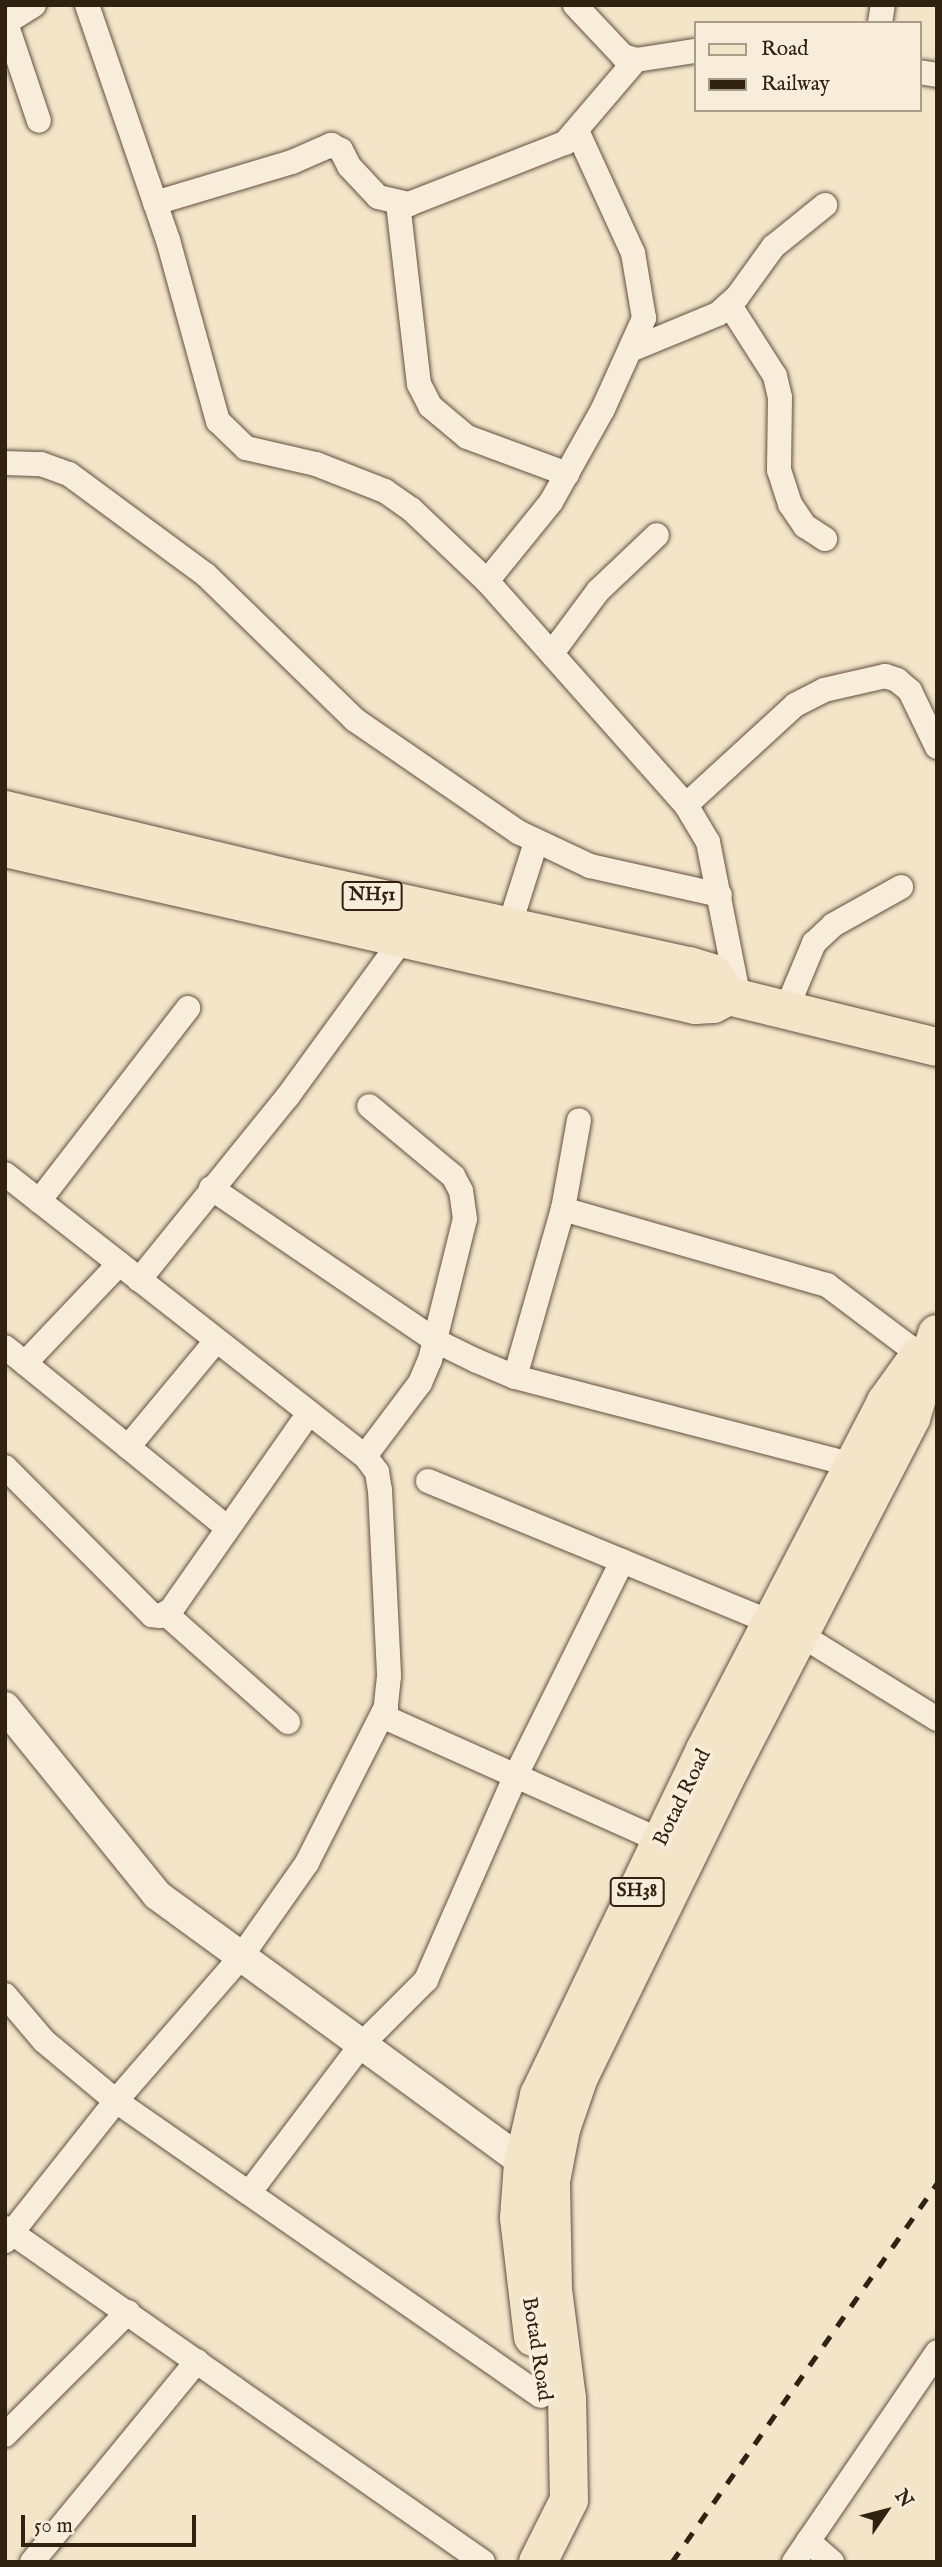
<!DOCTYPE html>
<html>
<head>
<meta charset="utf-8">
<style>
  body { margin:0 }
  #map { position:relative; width:942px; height:2567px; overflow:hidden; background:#f4e4c8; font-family:"IM FELL English",serif }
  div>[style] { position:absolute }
  .roads { filter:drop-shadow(0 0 2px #60523e) drop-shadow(0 0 2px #60523e) }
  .minor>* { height:24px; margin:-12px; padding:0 12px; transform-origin:12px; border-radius:12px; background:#f8eddb }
  .tertiary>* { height:30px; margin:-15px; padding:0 15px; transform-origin:15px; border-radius:15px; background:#f8eddb }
  .primary>* { height:38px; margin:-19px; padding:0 19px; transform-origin:19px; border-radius:19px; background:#f4e4c8 }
  .trunk>* { height:38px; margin:-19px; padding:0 19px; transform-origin:19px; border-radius:19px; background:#f4e4c8 }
  .rail>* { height:5px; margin-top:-2.5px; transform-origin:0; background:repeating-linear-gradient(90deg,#2f2210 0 12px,transparent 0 24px) }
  span { translate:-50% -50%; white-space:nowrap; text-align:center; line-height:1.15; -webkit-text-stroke:7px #f8eddb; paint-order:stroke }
  .shield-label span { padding:2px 5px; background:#f8eddb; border:2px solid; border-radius:5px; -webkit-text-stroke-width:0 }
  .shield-label { font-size:19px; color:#2f2210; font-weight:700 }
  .street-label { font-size:21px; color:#2f2210 }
  .frame { position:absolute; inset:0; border:7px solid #2f2210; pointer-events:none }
  .legend { position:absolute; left:694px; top:21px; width:228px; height:91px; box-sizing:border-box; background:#f8eddb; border:2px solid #a89c8a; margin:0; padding:9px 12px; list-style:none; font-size:21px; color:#2f2210 }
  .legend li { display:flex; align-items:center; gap:14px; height:35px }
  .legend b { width:35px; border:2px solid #a89c8a }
  .north { position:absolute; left:851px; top:2476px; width:70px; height:70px; -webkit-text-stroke:5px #f8eddb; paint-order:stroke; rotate:55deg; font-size:19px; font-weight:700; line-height:28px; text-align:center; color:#2f2210 }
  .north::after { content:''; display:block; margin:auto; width:24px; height:32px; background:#2f2210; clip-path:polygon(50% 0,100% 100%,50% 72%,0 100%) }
  .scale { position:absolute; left:21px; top:2515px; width:175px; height:32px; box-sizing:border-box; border:4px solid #2f2210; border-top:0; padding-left:9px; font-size:21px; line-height:24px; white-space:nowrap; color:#2f2210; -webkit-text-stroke:5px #f8eddb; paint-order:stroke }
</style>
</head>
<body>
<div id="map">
  <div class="roads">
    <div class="minor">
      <i style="left:87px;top:5px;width:249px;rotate:71deg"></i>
      <i style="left:168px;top:240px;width:188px;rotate:74.6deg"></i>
      <i style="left:218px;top:421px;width:39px;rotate:44deg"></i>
      <i style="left:246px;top:448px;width:72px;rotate:12.9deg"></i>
      <i style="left:316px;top:464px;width:74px;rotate:21.4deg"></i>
      <i style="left:385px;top:491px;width:32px;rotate:35deg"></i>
      <i style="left:411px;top:509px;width:105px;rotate:43.5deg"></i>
      <i style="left:487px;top:581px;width:300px;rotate:48.4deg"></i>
      <i style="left:686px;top:805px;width:43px;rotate:59.3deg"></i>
      <i style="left:708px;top:842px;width:159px;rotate:78.8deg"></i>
      <i style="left:575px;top:5px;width:70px;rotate:46.7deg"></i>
      <i style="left:623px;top:56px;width:14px;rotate:17deg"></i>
      <i style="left:636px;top:60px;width:60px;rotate:-8.7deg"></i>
      <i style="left:5px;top:23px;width:34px;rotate:-32deg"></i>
      <i style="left:6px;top:23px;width:103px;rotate:71.4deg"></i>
      <i style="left:880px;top:23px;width:18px;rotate:-81deg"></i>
      <i style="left:919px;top:72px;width:18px;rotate:9deg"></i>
      <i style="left:155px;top:203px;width:143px;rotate:-16.7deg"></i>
      <i style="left:292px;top:162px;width:43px;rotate:-23.6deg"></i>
      <i style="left:331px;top:145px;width:11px;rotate:27deg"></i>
      <i style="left:341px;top:150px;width:18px;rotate:63deg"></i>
      <i style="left:349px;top:166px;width:42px;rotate:46.9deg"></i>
      <i style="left:378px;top:197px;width:32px;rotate:13deg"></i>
      <i style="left:409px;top:204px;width:168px;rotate:-21.4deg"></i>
      <i style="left:565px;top:143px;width:109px;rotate:-49.5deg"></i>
      <i style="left:398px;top:203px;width:182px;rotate:83.4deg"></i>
      <i style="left:419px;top:384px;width:25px;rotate:63deg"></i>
      <i style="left:430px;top:406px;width:48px;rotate:40deg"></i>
      <i style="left:467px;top:437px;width:107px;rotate:20.3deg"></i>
      <i style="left:729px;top:304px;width:85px;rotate:57.4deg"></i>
      <i style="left:775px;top:376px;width:22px;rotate:77deg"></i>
      <i style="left:780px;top:397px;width:73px;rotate:90.8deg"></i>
      <i style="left:779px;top:470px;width:36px;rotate:72deg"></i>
      <i style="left:790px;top:504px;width:27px;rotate:56deg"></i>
      <i style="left:805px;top:526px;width:24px;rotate:33deg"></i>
      <i style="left:633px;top:349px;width:92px;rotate:-22.4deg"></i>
      <i style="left:718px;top:314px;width:25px;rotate:-42deg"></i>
      <i style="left:737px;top:297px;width:62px;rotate:-54.2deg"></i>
      <i style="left:773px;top:247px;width:67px;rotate:-38.9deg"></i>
      <i style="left:5px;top:463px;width:36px;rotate:2deg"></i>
      <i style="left:41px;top:464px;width:30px;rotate:20deg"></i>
      <i style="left:69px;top:474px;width:170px;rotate:36.4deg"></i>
      <i style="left:206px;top:575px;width:208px;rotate:44.2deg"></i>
      <i style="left:355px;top:720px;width:198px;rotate:34.5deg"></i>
      <i style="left:518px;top:832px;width:80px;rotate:25.3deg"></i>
      <i style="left:590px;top:866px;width:133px;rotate:12.6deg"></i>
      <i style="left:487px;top:581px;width:102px;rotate:-51deg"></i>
      <i style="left:551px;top:502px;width:107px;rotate:-60.8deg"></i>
      <i style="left:603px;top:409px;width:100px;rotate:-65.7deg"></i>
      <i style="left:644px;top:318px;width:66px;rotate:-99.6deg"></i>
      <i style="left:633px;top:253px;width:132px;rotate:-114.6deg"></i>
      <i style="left:552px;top:653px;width:77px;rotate:-53.4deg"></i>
      <i style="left:598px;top:591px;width:81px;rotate:-43.5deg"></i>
      <i style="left:686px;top:805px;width:148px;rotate:-42.5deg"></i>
      <i style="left:795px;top:705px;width:33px;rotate:-27deg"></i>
      <i style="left:824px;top:690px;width:63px;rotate:-12.9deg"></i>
      <i style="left:885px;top:676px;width:13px;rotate:18deg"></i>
      <i style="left:897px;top:680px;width:17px;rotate:40deg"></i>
      <i style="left:910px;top:691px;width:62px;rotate:64.3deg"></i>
      <i style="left:510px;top:924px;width:86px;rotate:-72.4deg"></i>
      <i style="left:786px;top:1010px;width:73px;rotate:-67.3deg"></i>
      <i style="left:814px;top:943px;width:26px;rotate:-43deg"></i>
      <i style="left:833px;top:925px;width:78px;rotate:-29.2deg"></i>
      <i style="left:5px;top:1174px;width:457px;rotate:38.1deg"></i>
      <i style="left:365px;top:1456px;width:20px;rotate:53deg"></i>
      <i style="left:377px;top:1472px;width:18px;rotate:81deg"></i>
      <i style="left:380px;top:1490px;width:186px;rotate:87.2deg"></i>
      <i style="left:389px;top:1676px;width:31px;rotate:96deg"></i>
      <i style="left:386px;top:1707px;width:175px;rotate:116.9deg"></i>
      <i style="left:307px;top:1863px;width:115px;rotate:125.1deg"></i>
      <i style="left:241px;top:1957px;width:191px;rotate:131deg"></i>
      <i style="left:116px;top:2101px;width:179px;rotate:128.4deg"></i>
      <i style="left:211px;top:1188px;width:272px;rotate:34.2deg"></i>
      <i style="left:436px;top:1341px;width:46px;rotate:26deg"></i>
      <i style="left:477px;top:1361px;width:41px;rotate:22.8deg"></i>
      <i style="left:515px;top:1377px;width:350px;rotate:14.6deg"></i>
      <i style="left:39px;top:1201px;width:244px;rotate:-52.3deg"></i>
      <i style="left:563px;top:1209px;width:275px;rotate:16.1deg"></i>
      <i style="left:827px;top:1285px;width:116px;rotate:37deg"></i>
      <i style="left:139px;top:1280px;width:237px;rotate:-51deg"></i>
      <i style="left:288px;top:1096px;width:205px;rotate:-53.9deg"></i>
      <i style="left:5px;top:1347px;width:287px;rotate:39.1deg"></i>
      <i style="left:25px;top:1363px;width:137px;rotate:-46.5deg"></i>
      <i style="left:515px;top:1377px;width:175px;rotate:-74.1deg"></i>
      <i style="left:563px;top:1209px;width:90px;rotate:-79.8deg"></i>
      <i style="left:128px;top:1447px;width:138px;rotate:-50.3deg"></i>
      <i style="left:365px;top:1456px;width:91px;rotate:-53deg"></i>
      <i style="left:420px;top:1383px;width:25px;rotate:-67deg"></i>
      <i style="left:430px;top:1360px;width:145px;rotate:-76.1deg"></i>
      <i style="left:465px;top:1219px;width:28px;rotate:-98deg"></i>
      <i style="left:461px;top:1191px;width:17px;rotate:-118deg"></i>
      <i style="left:453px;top:1176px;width:109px;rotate:-140.2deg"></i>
      <i style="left:5px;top:1467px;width:209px;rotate:45.2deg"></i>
      <i style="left:152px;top:1615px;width:8px;rotate:7deg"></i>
      <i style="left:160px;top:1616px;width:13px;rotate:-29deg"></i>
      <i style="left:171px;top:1610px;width:241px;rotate:-55deg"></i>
      <i style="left:428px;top:1481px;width:404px;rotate:22.4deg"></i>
      <i style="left:801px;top:1635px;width:160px;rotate:31.7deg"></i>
      <i style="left:166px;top:1614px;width:163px;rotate:41.5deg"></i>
      <i style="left:382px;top:1716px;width:306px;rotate:24.1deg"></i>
      <i style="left:5px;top:1995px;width:60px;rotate:49.7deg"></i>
      <i style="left:44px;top:2041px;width:94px;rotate:39.8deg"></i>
      <i style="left:116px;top:2101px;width:517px;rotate:34.77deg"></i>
      <i style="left:249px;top:2193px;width:186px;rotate:-52.9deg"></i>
      <i style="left:361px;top:2045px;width:92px;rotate:-45deg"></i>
      <i style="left:426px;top:1980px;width:222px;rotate:-66.3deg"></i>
      <i style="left:515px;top:1777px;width:241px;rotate:-63.6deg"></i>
      <i style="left:5px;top:2228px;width:583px;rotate:34.94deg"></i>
      <i style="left:5px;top:2435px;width:174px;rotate:-45deg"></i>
      <i style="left:808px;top:2541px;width:32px;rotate:41deg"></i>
      <i style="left:32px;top:2562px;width:260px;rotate:-50.6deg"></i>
      <i style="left:794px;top:2562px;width:254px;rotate:-55.7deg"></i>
    </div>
    <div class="tertiary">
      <i style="left:5px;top:1707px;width:242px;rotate:51deg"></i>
      <i style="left:157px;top:1895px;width:473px;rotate:36.1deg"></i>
    </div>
    <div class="primary">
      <i style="left:533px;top:2337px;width:120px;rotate:-96.7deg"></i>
      <i style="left:519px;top:2218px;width:54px;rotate:-85.8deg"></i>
      <i style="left:523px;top:2164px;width:71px;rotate:-76.9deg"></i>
      <i style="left:539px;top:2095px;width:383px;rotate:-64.3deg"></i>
      <i style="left:705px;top:1750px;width:392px;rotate:-62.5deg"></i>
      <i style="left:886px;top:1402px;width:57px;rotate:-54.3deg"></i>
      <i style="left:538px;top:2562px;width:69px;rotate:-63.4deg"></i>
      <i style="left:569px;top:2500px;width:101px;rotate:-91.1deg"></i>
      <i style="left:567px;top:2399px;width:111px;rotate:-97.3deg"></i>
      <i style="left:553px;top:2289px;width:108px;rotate:-91.1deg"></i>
      <i style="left:551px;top:2181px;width:53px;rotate:-79.1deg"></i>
      <i style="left:561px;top:2129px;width:55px;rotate:-70.9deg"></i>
      <i style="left:579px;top:2077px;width:345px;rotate:-63.9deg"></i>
      <i style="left:731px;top:1767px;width:393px;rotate:-62.7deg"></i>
      <i style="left:911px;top:1418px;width:88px;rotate:-72.8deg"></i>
    </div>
    <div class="trunk">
      <i style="left:5px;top:810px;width:291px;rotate:13.5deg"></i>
      <i style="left:288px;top:878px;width:411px;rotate:12.4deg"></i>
      <i style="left:689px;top:966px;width:24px;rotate:17deg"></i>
      <i style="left:712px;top:973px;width:29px;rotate:54deg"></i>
      <i style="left:5px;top:848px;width:708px;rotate:12.82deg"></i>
      <i style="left:695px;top:1005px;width:18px;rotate:-3deg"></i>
      <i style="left:713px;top:1004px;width:18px;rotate:-27deg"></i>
      <i style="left:729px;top:996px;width:214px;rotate:13.8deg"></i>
    </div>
  </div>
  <div class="rail">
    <i style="left:672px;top:2562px;width:462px;rotate:-55deg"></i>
  </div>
  <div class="shield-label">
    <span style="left:372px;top:896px">NH51</span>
    <span style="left:637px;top:1892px">SH38</span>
  </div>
  <div class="street-label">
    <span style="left:683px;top:1798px;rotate:-64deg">Botad Road</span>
    <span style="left:536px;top:2349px;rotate:81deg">Botad Road</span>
  </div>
  <div class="frame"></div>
  <ul class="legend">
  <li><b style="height:9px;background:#f4e4c8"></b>Road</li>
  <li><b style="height:9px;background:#2f2210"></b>Railway</li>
  </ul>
  <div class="north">N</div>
  <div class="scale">50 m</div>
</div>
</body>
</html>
